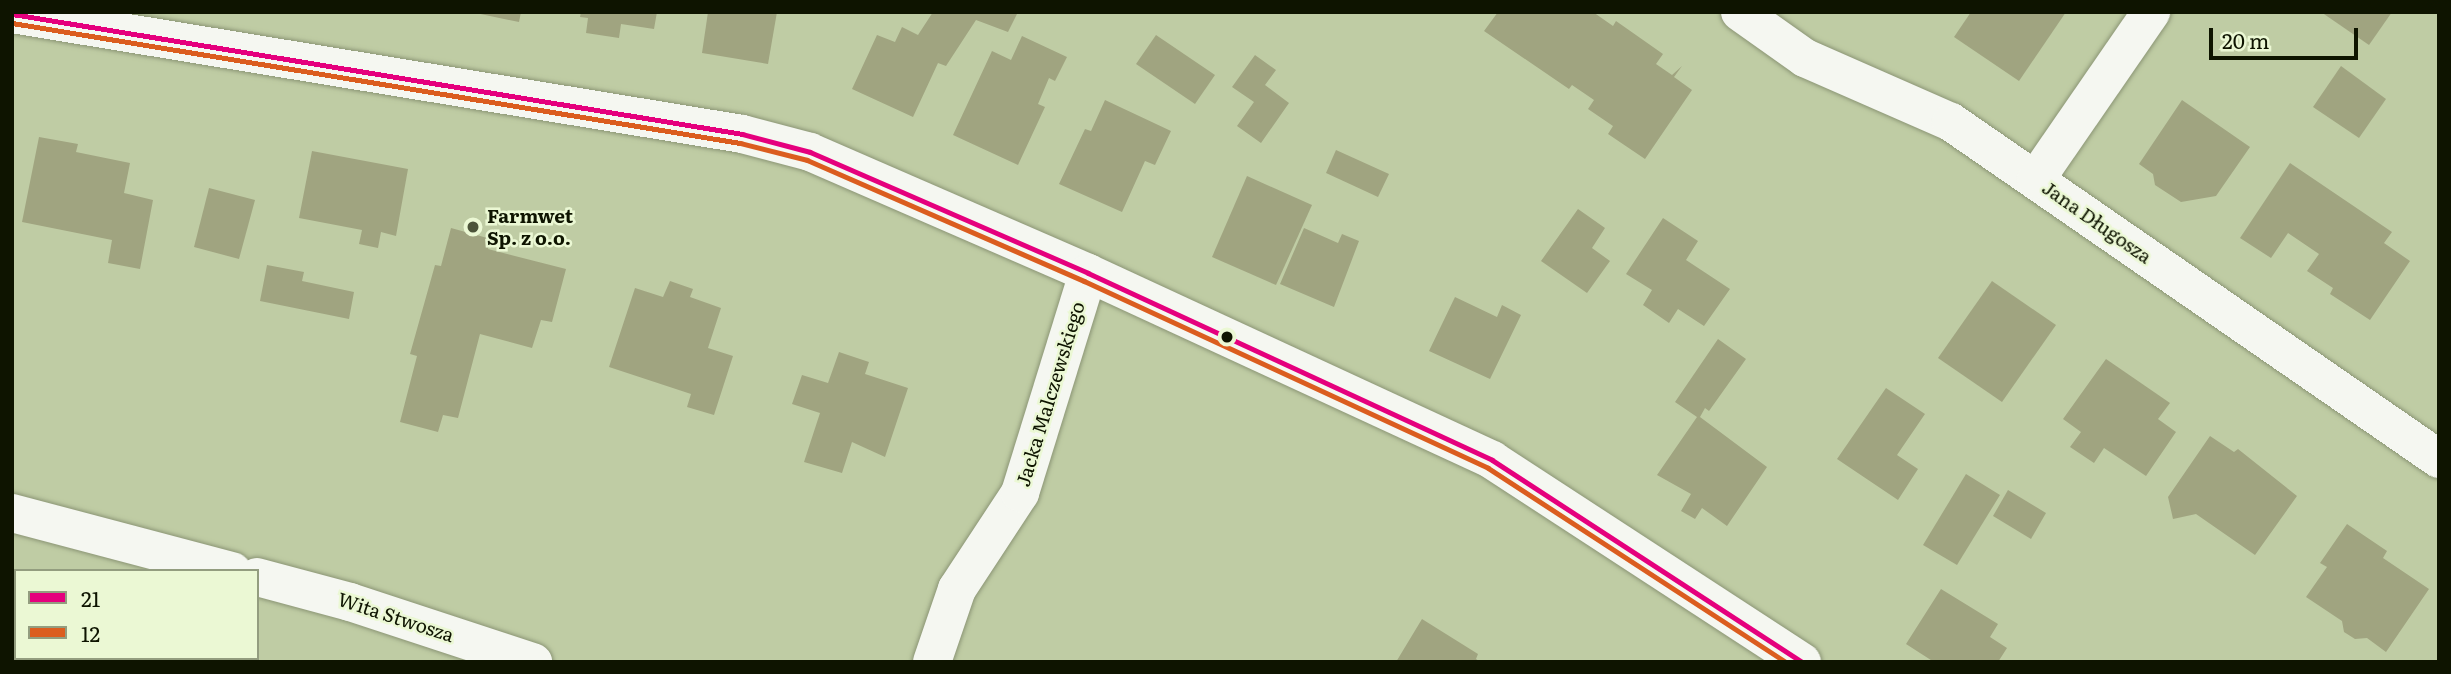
<!DOCTYPE html>
<html>
<head>
<meta charset="utf-8">
<style>
  body { margin:0 }
  #map { position:relative; width:2451px; height:674px; overflow:hidden; background:#bfcca4; font-family:Literata,serif }
  div>[style] { position:absolute }
  .building>* { inset:0; background:#a0a480 }
  .roads { filter:drop-shadow(0 0 2px #8b9575) drop-shadow(0 0 2px #8b9575) }
  .minor>* { height:38px; margin:-19px; padding:0 19px; transform-origin:19px; border-radius:19px; background:#f5f7f1 }
  .bus-1>* { height:5px; margin:-2.5px; padding:0 2.5px; transform-origin:2.5px; border-radius:2.5px; background:#e5007d }
  .bus-2>* { height:5px; margin:-2.5px; padding:0 2.5px; transform-origin:2.5px; border-radius:2.5px; background:#db5d1f }
  .dots>* { width:19px; height:19px; translate:-50% -50%; box-sizing:border-box; border:4px solid #ebf8d4; border-radius:50% }
  span { translate:-50% -50%; white-space:nowrap; text-align:center; line-height:1.15; -webkit-text-stroke:5px #ebf8d4; paint-order:stroke }
  .poi-label { font-size:19px; color:#0e1400; font-weight:700 }
  .left { translate:0 -50%; text-align:left }
  .street-label { font-size:19px; color:#0e1400 }
  .frame { position:absolute; inset:0; border:14px solid #0e1400; pointer-events:none }
  .legend { position:absolute; left:14px; top:569px; width:245px; height:91px; box-sizing:border-box; background:#ebf8d4; border:2px solid #939d7f; margin:0; padding:9px 12px; list-style:none; font-size:21px; color:#0e1400 }
  .legend li { display:flex; align-items:center; gap:14px; height:35px }
  .legend b { width:35px; border:2px solid #939d7f }
  .scale { position:absolute; left:2209px; top:28px; width:149px; height:32px; box-sizing:border-box; border:4px solid #0e1400; border-top:0; padding-left:9px; font-size:21px; line-height:24px; white-space:nowrap; color:#0e1400; -webkit-text-stroke:5px #ebf8d4; paint-order:stroke }
</style>
</head>
<body>
<div id="map">
  <div class="building">
    <i style="clip-path:polygon(471px 12px,521px 12px,519px 22px)"></i>
    <i style="clip-path:polygon(581px 12px,657px 12px,654px 29px,621px 24px,619px 38px,586px 33px,588px 18px,580px 17px)"></i>
    <i style="clip-path:polygon(708px 12px,777px 12px,768px 64px,702px 53px)"></i>
    <i style="clip-path:polygon(933px 12px,1018px 12px,1008px 32px,976px 20px,946px 66px,938px 63px,913px 117px,852px 89px,877px 35px,895px 42px,902px 27px,918px 35px)"></i>
    <i style="clip-path:polygon(1498px 12px,1593px 12px,1613px 26px,1616px 21px,1663px 54px,1656px 64px,1672px 75px,1682px 66px,1674px 77px,1692px 90px,1645px 159px,1608px 134px,1613px 126px,1588px 109px,1594px 100px,1572px 85px,1569px 89px,1484px 31px)"></i>
    <i style="clip-path:polygon(1971px 12px,2066px 12px,2019px 81px,1954px 37px)"></i>
    <i style="clip-path:polygon(2321px 12px,2392px 12px,2369px 45px)"></i>
    <i style="clip-path:polygon(1156px 35px,1215px 75px,1195px 104px,1136px 64px)"></i>
    <i style="clip-path:polygon(1022px 36px,1067px 57px,1055px 81px,1049px 78px,1038px 104px,1045px 107px,1018px 165px,953px 135px,992px 51px,1011px 60px)"></i>
    <i style="clip-path:polygon(1255px 55px,1276px 70px,1265px 85px,1289px 103px,1261px 143px,1237px 126px,1254px 102px,1232px 87px)"></i>
    <i style="clip-path:polygon(2341px 66px,2386px 99px,2359px 138px,2313px 107px)"></i>
    <i style="clip-path:polygon(1105px 100px,1171px 131px,1155px 165px,1145px 161px,1122px 212px,1059px 184px,1085px 129px,1091px 131px)"></i>
    <i style="clip-path:polygon(2182px 100px,2250px 147px,2216px 196px,2181px 202px,2155px 185px,2153px 174px,2139px 164px)"></i>
    <i style="clip-path:polygon(39px 137px,78px 144px,76px 152px,130px 163px,124px 193px,153px 200px,140px 269px,108px 263px,112px 240px,22px 222px)"></i>
    <i style="clip-path:polygon(1336px 150px,1389px 174px,1378px 197px,1326px 173px)"></i>
    <i style="clip-path:polygon(312px 151px,408px 169px,396px 236px,381px 232px,378px 248px,359px 244px,362px 230px,299px 218px)"></i>
    <i style="clip-path:polygon(2290px 163px,2392px 232px,2384px 243px,2410px 261px,2370px 320px,2330px 294px,2333px 288px,2307px 271px,2319px 254px,2288px 233px,2271px 258px,2240px 238px)"></i>
    <i style="clip-path:polygon(1247px 176px,1312px 205px,1276px 285px,1212px 257px)"></i>
    <i style="clip-path:polygon(209px 188px,255px 200px,239px 259px,194px 247px)"></i>
    <i style="clip-path:polygon(1578px 209px,1605px 228px,1592px 248px,1610px 261px,1587px 293px,1541px 261px)"></i>
    <i style="clip-path:polygon(1663px 218px,1698px 241px,1686px 260px,1730px 289px,1704px 326px,1678px 309px,1669px 323px,1643px 305px,1652px 290px,1626px 274px)"></i>
    <i style="clip-path:polygon(451px 228px,491px 239px,488px 249px,566px 269px,552px 322px,541px 320px,532px 348px,480px 334px,458px 418px,443px 415px,438px 432px,400px 422px,417px 356px,410px 354px,435px 265px,441px 266px)"></i>
    <i style="clip-path:polygon(1304px 228px,1338px 243px,1342px 234px,1359px 241px,1334px 307px,1280px 284px)"></i>
    <i style="clip-path:polygon(267px 265px,304px 272px,302px 281px,354px 292px,349px 319px,260px 301px)"></i>
    <i style="clip-path:polygon(670px 281px,693px 289px,690px 297px,721px 308px,708px 348px,733px 356px,714px 415px,687px 407px,691px 394px,609px 367px,635px 288px,663px 297px)"></i>
    <i style="clip-path:polygon(1992px 281px,2056px 325px,2002px 402px,1938px 358px)"></i>
    <i style="clip-path:polygon(1455px 297px,1497px 317px,1502px 305px,1521px 315px,1490px 379px,1429px 351px)"></i>
    <i style="clip-path:polygon(1718px 339px,1746px 359px,1709px 411px,1705px 408px,1700px 417px,1767px 467px,1727px 526px,1702px 508px,1695px 519px,1681px 511px,1691px 494px,1657px 475px,1697px 417px,1675px 402px)"></i>
    <i style="clip-path:polygon(839px 352px,869px 362px,865px 374px,908px 388px,885px 457px,852px 442px,842px 473px,804px 462px,820px 413px,792px 404px,802px 375px,828px 383px)"></i>
    <i style="clip-path:polygon(2106px 359px,2170px 403px,2158px 419px,2176px 432px,2146px 476px,2104px 448px,2094px 463px,2070px 447px,2081px 432px,2063px 419px)"></i>
    <i style="clip-path:polygon(1886px 388px,1925px 414px,1897px 455px,1918px 469px,1898px 500px,1837px 459px)"></i>
    <i style="clip-path:polygon(2210px 436px,2234px 452px,2238px 449px,2297px 496px,2255px 555px,2196px 514px,2173px 519px,2168px 497px)"></i>
    <i style="clip-path:polygon(1966px 474px,2000px 495px,1957px 565px,1923px 545px)"></i>
    <i style="clip-path:polygon(2008px 490px,2046px 513px,2031px 539px,1993px 516px)"></i>
    <i style="clip-path:polygon(2347px 524px,2387px 551px,2383px 558px,2429px 589px,2386px 652px,2367px 638px,2355px 639px,2344px 632px,2342px 621px,2306px 597px,2327px 567px,2320px 563px)"></i>
    <i style="clip-path:polygon(1941px 589px,1998px 624px,1990px 637px,2007px 648px,1998px 662px,1934px 662px,1906px 644px)"></i>
    <i style="clip-path:polygon(1422px 619px,1478px 654px,1476px 659px,1480px 662px,1396px 662px)"></i>
    <i style="clip-path:polygon(12px 624px,16px 658px,60px 658px,59px 662px,12px 662px)"></i>
    <i style="clip-path:polygon(92px 658px,149px 658px,91px 662px)"></i>
    <i style="clip-path:polygon(221px 658px,249px 658px,259px 661px,220px 662px)"></i>
  </div>
  <div class="roads">
    <div class="minor">
      <i style="left:1740px;top:12px;width:80px;rotate:35.3deg"></i>
      <i style="left:1805px;top:58px;width:159px;rotate:23.7deg"></i>
      <i style="left:1951px;top:122px;width:593px;rotate:34.63deg"></i>
      <i style="left:12px;top:14px;width:740px;rotate:9.33deg"></i>
      <i style="left:742px;top:134px;width:70px;rotate:14.8deg"></i>
      <i style="left:810px;top:152px;width:303px;rotate:23.5deg"></i>
      <i style="left:1088px;top:273px;width:445px;rotate:24.8deg"></i>
      <i style="left:1492px;top:460px;width:370px;rotate:33.1deg"></i>
      <i style="left:2036px;top:179px;width:203px;rotate:-55.4deg"></i>
      <i style="left:12px;top:513px;width:228px;rotate:14.8deg"></i>
      <i style="left:257px;top:577px;width:96px;rotate:15deg"></i>
      <i style="left:350px;top:602px;width:193px;rotate:18.2deg"></i>
      <i style="left:932px;top:662px;width:77px;rotate:-71.1deg"></i>
      <i style="left:957px;top:589px;width:115px;rotate:-56.7deg"></i>
      <i style="left:1020px;top:493px;width:230px;rotate:-72.8deg"></i>
    </div>
  </div>
  <div class="bus-1">
    <i style="left:12px;top:14px;width:740px;rotate:9.33deg"></i>
    <i style="left:742px;top:134px;width:70px;rotate:14.8deg"></i>
    <i style="left:810px;top:152px;width:303px;rotate:23.5deg"></i>
    <i style="left:1088px;top:273px;width:445px;rotate:24.8deg"></i>
    <i style="left:1492px;top:460px;width:370px;rotate:33.1deg"></i>
  </div>
  <div class="bus-2">
    <i style="left:12px;top:23px;width:738px;rotate:9.36deg"></i>
    <i style="left:740px;top:143px;width:69px;rotate:14.2deg"></i>
    <i style="left:807px;top:160px;width:302px;rotate:23.6deg"></i>
    <i style="left:1084px;top:281px;width:445px;rotate:24.8deg"></i>
    <i style="left:1488px;top:468px;width:356px;rotate:33.1deg"></i>
  </div>
  <div class="dots">
    <i style="left:473px;top:227px;background:#4c5439"></i>
    <i style="left:1227px;top:337px;background:#0e1400"></i>
  </div>
  <div class="poi-label">
    <span class="left" style="left:487px;top:227px">Farmwet<br>Sp. z o.o.</span>
  </div>
  <div class="street-label">
    <span style="left:2097px;top:222px;rotate:35deg">Jana Długosza</span>
    <span style="left:1050px;top:394px;rotate:-73deg">Jacka Malczewskiego</span>
    <span style="left:396px;top:617px;rotate:18deg">Wita Stwosza</span>
  </div>
  <div class="frame"></div>
  <ul class="legend">
  <li><b style="height:9px;background:#e5007d"></b>21</li>
  <li><b style="height:9px;background:#db5d1f"></b>12</li>
  </ul>
  <div class="scale">20 m</div>
</div>
</body>
</html>
